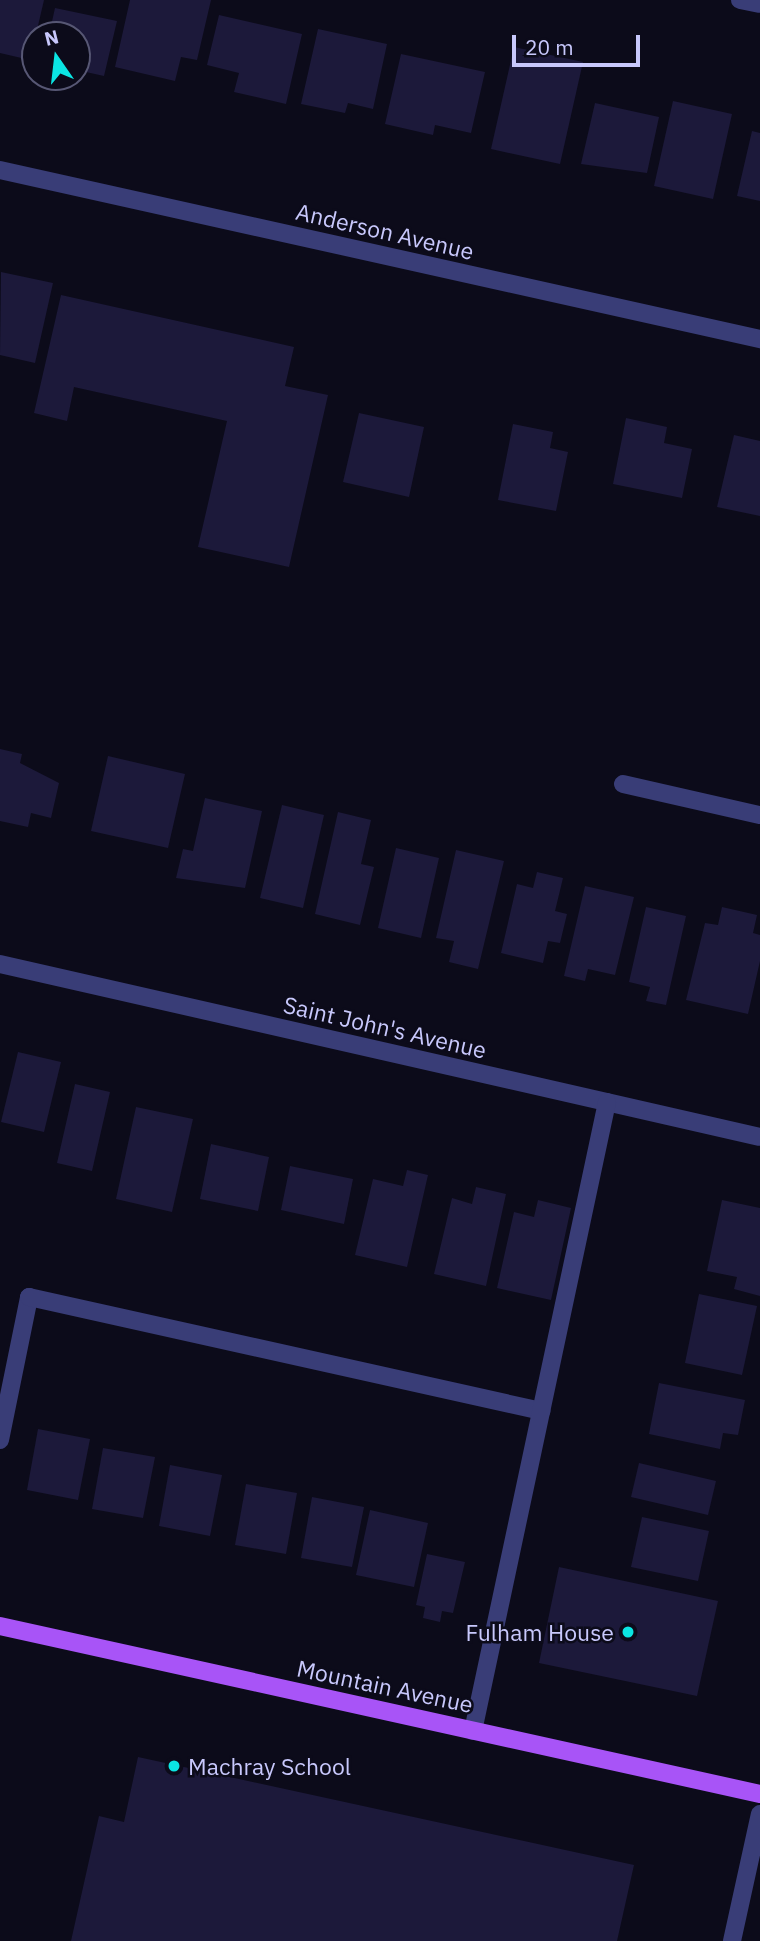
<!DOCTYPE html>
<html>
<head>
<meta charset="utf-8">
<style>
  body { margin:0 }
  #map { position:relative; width:760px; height:1941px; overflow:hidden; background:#0c0b1a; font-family:"IBM Plex Sans",sans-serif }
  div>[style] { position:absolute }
  .building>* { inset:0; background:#1c193a }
  .minor>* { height:18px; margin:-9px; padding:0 9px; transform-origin:9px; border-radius:9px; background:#393d77 }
  .major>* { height:18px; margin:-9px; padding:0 9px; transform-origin:9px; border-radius:9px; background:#a854f7 }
  .dots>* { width:19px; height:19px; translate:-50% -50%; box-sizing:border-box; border:4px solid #0c0b1a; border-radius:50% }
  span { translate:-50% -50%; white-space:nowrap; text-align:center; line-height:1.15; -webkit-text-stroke:5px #0c0b1a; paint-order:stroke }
  .street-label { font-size:23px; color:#c8c8fc }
  .poi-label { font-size:23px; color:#c8c8fc }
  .right { translate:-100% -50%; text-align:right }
  .left { translate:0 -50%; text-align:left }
  .north { position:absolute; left:21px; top:21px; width:70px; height:70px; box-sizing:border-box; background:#0c0b1a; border:2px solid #575774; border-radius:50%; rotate:346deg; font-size:19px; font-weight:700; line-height:28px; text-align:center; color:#c8c8fc }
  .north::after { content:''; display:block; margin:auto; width:24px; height:32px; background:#0be5e3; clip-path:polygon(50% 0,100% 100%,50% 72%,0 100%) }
  .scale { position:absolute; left:512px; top:35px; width:128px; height:32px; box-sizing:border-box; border:4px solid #c8c8fc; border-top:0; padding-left:9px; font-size:21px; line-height:24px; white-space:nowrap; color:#c8c8fc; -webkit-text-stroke:5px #0c0b1a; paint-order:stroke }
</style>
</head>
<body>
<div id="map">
  <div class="building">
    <i style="clip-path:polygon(0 0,44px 0,30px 60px,0 53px)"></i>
    <i style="clip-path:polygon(130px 0,211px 0,197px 60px,181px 57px,175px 81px,115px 67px)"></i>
    <i style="clip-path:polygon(55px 8px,117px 21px,104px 76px,77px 70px,77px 35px,49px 35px)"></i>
    <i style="clip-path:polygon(219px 15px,302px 34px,286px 104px,234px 92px,239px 73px,207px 65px)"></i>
    <i style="clip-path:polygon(318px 29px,387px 44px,373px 109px,348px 103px,345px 113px,301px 104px)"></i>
    <i style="clip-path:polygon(514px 47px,583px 62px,560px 164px,491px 149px)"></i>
    <i style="clip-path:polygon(401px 54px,485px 72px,471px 133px,435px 125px,433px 135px,385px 124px)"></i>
    <i style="clip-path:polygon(673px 101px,732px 114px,713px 199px,654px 186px)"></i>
    <i style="clip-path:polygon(595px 103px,659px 117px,647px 173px,581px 164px)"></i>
    <i style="clip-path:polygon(752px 131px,760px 133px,760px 201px,737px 196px)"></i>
    <i style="clip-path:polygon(1px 272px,53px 283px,35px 363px,0 355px)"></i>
    <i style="clip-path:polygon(61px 295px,294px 347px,285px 386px,328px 395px,289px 567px,198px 547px,227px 421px,74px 387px,67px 421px,34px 413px)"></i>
    <i style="clip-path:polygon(359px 413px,424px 427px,409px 497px,343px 482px)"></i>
    <i style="clip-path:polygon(626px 418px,667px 427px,664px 443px,692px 449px,682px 498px,613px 484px)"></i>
    <i style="clip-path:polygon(513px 424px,553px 432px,550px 448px,568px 452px,556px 511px,498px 500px)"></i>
    <i style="clip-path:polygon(734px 435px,760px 441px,760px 516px,717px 507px)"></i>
    <i style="clip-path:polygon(0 749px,22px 754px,20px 763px,59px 783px,51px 818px,31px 813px,28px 827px,0 821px)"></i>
    <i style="clip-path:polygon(108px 756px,185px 774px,168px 848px,91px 831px)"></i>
    <i style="clip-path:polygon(205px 798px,262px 811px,245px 888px,176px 878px,183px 849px,193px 851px)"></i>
    <i style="clip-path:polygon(282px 805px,324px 815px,303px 908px,260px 898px)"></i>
    <i style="clip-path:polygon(338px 812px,371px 820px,361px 864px,374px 867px,360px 925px,315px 914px)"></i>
    <i style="clip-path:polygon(396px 848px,439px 858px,421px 938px,378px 928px)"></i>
    <i style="clip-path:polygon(456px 850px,504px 861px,478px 969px,449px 962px,454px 941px,436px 938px)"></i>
    <i style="clip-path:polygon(537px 872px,563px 878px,555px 911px,567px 914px,560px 943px,548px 941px,543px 963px,501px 953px,517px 884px,533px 888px)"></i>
    <i style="clip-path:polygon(585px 886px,634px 897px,615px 975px,588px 969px,585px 981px,564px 976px)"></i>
    <i style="clip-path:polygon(646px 907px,686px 916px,666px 1005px,646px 1001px,650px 987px,629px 982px)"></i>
    <i style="clip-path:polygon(722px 907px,757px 915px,753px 933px,760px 935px,760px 961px,748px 1014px,686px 1000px,705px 923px,718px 925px)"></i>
    <i style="clip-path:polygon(18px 1052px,61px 1062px,44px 1132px,1px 1122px)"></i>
    <i style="clip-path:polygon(75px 1084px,110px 1092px,92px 1171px,57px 1163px)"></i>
    <i style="clip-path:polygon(136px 1107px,193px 1119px,172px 1212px,116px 1199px)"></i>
    <i style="clip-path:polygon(211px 1144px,269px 1157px,258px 1211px,200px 1199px)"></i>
    <i style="clip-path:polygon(290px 1166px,353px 1179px,344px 1224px,281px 1210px)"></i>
    <i style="clip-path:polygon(407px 1170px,428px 1175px,407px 1267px,355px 1255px,373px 1179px,403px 1186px)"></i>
    <i style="clip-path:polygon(476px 1187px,506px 1194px,486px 1286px,434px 1274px,452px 1198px,472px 1204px)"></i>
    <i style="clip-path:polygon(538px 1200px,571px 1208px,551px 1300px,497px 1288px,514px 1212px,534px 1217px)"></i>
    <i style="clip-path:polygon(722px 1200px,760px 1208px,760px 1296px,734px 1289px,737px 1277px,707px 1271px)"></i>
    <i style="clip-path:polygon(699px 1294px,757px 1306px,742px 1375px,685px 1363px)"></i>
    <i style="clip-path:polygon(659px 1383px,745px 1400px,738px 1435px,723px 1433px,720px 1449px,649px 1434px)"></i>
    <i style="clip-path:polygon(38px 1429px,90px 1439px,78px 1500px,27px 1490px)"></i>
    <i style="clip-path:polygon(103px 1448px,155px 1457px,143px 1518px,92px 1509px)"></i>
    <i style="clip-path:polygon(639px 1463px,716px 1481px,708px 1515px,631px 1497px)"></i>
    <i style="clip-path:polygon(170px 1465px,222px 1475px,210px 1536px,159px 1526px)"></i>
    <i style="clip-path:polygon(246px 1484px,297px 1493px,286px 1554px,235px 1545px)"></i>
    <i style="clip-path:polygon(312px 1497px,364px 1507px,352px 1567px,301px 1558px)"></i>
    <i style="clip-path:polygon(370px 1510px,428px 1523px,414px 1587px,356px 1575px)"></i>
    <i style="clip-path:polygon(642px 1517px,709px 1531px,698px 1581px,631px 1567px)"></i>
    <i style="clip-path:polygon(427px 1554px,465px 1562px,453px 1613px,442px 1611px,440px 1622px,423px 1618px,425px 1607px,416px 1605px)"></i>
    <i style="clip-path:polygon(559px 1567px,718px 1601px,697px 1696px,539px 1663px)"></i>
    <i style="clip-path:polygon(138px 1757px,634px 1865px,617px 1941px,71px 1941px,99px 1816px,124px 1822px)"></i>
  </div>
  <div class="minor">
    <i style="left:740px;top:0;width:20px;rotate:11deg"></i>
    <i style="left:0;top:170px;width:779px;rotate:12.54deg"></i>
    <i style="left:623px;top:784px;width:140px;rotate:12.8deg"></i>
    <i style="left:0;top:964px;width:779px;rotate:12.82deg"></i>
    <i style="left:0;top:1440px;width:146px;rotate:-78.5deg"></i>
    <i style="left:29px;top:1297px;width:525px;rotate:12.55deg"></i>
    <i style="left:473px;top:1731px;width:643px;rotate:-77.97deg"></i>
    <i style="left:732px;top:1941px;width:130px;rotate:-77.6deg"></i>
  </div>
  <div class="major">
    <i style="left:0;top:1626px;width:778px;rotate:12.46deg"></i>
  </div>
  <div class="dots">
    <i style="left:628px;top:1632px;background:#0be5e3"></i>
    <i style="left:174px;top:1766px;background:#0be5e3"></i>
  </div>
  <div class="street-label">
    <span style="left:385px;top:231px;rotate:13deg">Anderson Avenue</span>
    <span style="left:385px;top:1027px;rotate:13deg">Saint John's Avenue</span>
    <span style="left:385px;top:1686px;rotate:12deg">Mountain Avenue</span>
  </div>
  <div class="poi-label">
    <span class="right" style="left:614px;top:1632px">Fulham House</span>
    <span class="left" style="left:188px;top:1766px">Machray School</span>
  </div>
  <div class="north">N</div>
  <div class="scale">20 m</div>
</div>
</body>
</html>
